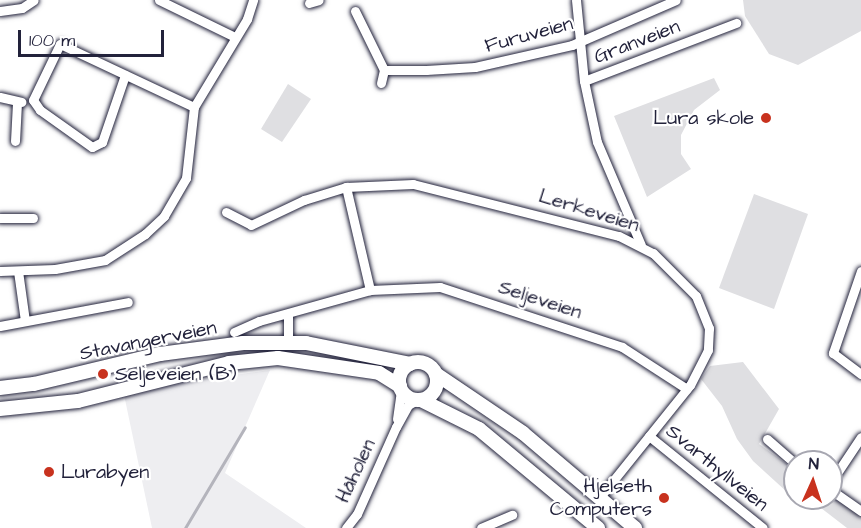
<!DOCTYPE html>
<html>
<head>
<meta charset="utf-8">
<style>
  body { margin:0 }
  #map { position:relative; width:861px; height:528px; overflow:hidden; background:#fff; font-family:"Architects Daughter",sans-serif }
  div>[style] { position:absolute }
  .built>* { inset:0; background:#eeeef1 }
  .green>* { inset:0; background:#dfdfe2 }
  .stream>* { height:3px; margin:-1.5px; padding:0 1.5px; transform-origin:1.5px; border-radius:1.5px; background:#b4b4bc }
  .roads { filter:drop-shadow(0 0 2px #22223b) drop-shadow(0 0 2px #22223b) }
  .minor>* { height:9px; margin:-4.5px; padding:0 4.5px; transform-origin:4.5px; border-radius:4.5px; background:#fff }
  .primary>* { height:14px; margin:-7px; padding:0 7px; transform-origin:7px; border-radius:7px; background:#fff }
  .primary>.ring { margin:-7px; padding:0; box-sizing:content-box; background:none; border:14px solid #fff; border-radius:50% }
  .dots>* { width:16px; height:16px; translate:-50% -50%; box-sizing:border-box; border:3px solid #fff; border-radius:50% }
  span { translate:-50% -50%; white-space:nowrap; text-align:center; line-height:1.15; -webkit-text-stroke:4.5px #fff; paint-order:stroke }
  .street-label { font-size:20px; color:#22223b }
  .poi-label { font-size:20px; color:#22223b }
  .right { translate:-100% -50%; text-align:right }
  .left { translate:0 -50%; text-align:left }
  .north { position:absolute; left:783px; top:450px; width:60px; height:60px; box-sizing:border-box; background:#fff; border:2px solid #a7a7b1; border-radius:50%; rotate:3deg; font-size:16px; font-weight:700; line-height:24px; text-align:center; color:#22223b }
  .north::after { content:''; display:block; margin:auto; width:21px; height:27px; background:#c8321e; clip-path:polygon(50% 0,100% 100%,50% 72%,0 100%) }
  .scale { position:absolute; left:18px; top:30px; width:146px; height:27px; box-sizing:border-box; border:3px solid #22223b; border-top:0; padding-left:8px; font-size:18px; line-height:21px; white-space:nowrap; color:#22223b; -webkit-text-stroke:4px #fff; paint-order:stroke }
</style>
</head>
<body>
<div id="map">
  <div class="built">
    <i style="clip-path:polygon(270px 370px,225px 473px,306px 528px,152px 528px,123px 390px)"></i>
  </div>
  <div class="green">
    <i style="clip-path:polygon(743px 0,861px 0,861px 31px,798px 65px,769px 54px,745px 16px)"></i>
    <i style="clip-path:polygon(714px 78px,720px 90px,694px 110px,681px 135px,681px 154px,691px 169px,647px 197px,614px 116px)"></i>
    <i style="clip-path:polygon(288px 84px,311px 99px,282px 142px,261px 129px)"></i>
    <i style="clip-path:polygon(754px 194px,808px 214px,774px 309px,719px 288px)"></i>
    <i style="clip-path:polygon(743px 362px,779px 409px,759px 444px,795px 470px,795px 494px,787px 492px,753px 461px,737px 439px,722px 406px,701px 379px,710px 366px)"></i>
    <i style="clip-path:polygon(831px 495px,861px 516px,861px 528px,847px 528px,808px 498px)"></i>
  </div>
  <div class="stream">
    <i style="left:185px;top:528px;width:117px;rotate:-59.3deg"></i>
  </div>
  <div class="roads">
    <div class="minor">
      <i style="left:159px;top:0;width:85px;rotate:26deg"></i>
      <i style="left:576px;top:0;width:81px;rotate:84.4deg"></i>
      <i style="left:584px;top:81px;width:62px;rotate:78deg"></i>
      <i style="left:597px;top:142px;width:112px;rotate:66.9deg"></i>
      <i style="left:309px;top:3px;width:10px;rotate:-17deg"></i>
      <i style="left:0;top:11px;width:22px;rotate:-8deg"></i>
      <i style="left:22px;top:8px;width:14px;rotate:-34deg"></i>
      <i style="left:355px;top:11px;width:66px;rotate:63.8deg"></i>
      <i style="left:384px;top:70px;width:42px"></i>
      <i style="left:426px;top:70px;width:49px;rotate:-3.5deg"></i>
      <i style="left:475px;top:67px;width:99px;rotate:-12.8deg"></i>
      <i style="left:572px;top:45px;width:113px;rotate:-23.4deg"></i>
      <i style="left:125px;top:75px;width:71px;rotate:108.9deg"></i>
      <i style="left:102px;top:142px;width:11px;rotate:153deg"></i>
      <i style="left:92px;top:147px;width:64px;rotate:-144.6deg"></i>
      <i style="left:40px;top:110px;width:12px;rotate:-125deg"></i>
      <i style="left:33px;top:100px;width:62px;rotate:-64.3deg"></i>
      <i style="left:60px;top:44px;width:148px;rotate:25.2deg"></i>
      <i style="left:584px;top:81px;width:163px;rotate:-20.9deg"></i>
      <i style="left:381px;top:83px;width:13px;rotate:-77deg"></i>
      <i style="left:0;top:97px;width:22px;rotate:13deg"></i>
      <i style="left:15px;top:141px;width:39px;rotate:-87deg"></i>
      <i style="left:346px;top:187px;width:106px;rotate:76.9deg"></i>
      <i style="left:226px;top:212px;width:28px;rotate:27deg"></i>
      <i style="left:251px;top:225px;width:59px;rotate:-25.3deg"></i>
      <i style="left:304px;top:200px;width:44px;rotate:-17.2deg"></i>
      <i style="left:346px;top:187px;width:67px;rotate:-2.6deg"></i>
      <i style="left:413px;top:184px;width:212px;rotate:14.2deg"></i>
      <i style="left:619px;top:236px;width:38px;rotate:27deg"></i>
      <i style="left:653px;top:253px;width:61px;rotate:45deg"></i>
      <i style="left:696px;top:296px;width:35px;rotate:68deg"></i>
      <i style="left:709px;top:328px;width:22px;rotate:93deg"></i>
      <i style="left:708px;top:350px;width:39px;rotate:117deg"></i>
      <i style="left:690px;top:385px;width:145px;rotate:128.8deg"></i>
      <i style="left:0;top:218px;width:33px"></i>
      <i style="left:0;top:271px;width:55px;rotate:-2.1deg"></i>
      <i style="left:55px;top:269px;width:51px;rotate:-10.2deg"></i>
      <i style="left:105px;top:260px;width:48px;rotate:-33deg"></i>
      <i style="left:145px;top:234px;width:26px;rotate:-43deg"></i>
      <i style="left:164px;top:216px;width:44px;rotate:-59.9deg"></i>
      <i style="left:186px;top:178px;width:71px;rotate:-83.6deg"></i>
      <i style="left:194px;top:107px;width:103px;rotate:-58.9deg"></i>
      <i style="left:247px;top:19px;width:20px;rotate:-72deg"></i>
      <i style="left:18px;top:271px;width:50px;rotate:82deg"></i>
      <i style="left:861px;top:271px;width:87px;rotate:108.9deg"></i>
      <i style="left:833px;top:353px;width:35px;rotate:37deg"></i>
      <i style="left:0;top:326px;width:130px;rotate:-10.6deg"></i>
      <i style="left:234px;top:332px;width:27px;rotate:-24deg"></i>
      <i style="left:259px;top:321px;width:115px;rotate:-15.6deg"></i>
      <i style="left:370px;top:290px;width:70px;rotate:-2.5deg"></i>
      <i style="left:440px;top:287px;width:192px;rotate:18.2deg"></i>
      <i style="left:622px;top:347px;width:77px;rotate:32.9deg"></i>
      <i style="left:288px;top:341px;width:27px;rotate:-90deg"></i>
      <i style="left:397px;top:419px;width:30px;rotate:-82deg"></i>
      <i style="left:649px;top:436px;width:146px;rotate:38.9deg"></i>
      <i style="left:767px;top:439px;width:37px;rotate:41deg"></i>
      <i style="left:831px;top:482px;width:54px;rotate:-56.3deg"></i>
      <i style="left:831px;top:490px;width:37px;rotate:35deg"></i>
      <i style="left:346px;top:528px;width:18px;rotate:-52deg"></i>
      <i style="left:357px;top:514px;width:95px;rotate:-65.9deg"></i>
      <i style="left:396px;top:427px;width:25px;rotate:-61deg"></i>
      <i style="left:408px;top:405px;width:10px;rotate:-29deg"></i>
      <i style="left:481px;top:528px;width:34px;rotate:-23deg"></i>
    </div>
    <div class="primary">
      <i class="ring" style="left:399px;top:362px;width:24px;height:24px"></i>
      <i style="left:436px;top:374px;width:105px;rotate:34.1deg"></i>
      <i style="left:523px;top:433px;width:147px;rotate:40.3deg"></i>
      <i style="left:0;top:388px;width:34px;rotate:-7deg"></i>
      <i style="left:34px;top:384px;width:130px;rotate:-13.4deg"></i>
      <i style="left:160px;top:354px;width:84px;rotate:-7.5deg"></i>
      <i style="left:243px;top:343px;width:63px"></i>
      <i style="left:306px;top:343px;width:106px;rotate:11.4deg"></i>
      <i style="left:421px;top:400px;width:65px;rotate:26.6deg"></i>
      <i style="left:479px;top:429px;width:155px;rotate:39.8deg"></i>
      <i style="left:0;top:409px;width:78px;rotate:-5.9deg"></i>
      <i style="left:78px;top:401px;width:156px;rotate:-14.1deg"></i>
      <i style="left:229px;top:363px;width:49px;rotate:-5.8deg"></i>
      <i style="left:278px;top:358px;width:102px;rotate:8.4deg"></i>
      <i style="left:379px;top:373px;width:25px;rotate:32deg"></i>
    </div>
  </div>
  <div class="dots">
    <i style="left:766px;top:118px;background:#c8321e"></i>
    <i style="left:103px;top:374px;background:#c8321e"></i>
    <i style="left:49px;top:472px;background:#c8321e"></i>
    <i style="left:664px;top:498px;background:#c8321e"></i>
  </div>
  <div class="street-label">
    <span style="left:529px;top:35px;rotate:-15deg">Furuveien</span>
    <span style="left:637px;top:42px;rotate:-21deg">Granveien</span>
    <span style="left:589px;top:211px;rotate:17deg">Lerkeveien</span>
    <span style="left:540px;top:300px;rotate:18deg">Seljeveien</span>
    <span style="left:148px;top:341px;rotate:-11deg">Stavangerveien</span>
    <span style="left:717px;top:468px;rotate:39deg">Svarthyllveien</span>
    <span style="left:356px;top:471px;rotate:-65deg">Håholen</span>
  </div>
  <div class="poi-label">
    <span class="right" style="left:754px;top:118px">Lura skole</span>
    <span class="left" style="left:115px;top:374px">Seljeveien (B)</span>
    <span class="left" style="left:61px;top:472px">Lurabyen</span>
    <span class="right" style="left:652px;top:498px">Hjelseth<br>Computers</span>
  </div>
  <div class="north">N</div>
  <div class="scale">100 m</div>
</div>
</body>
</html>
